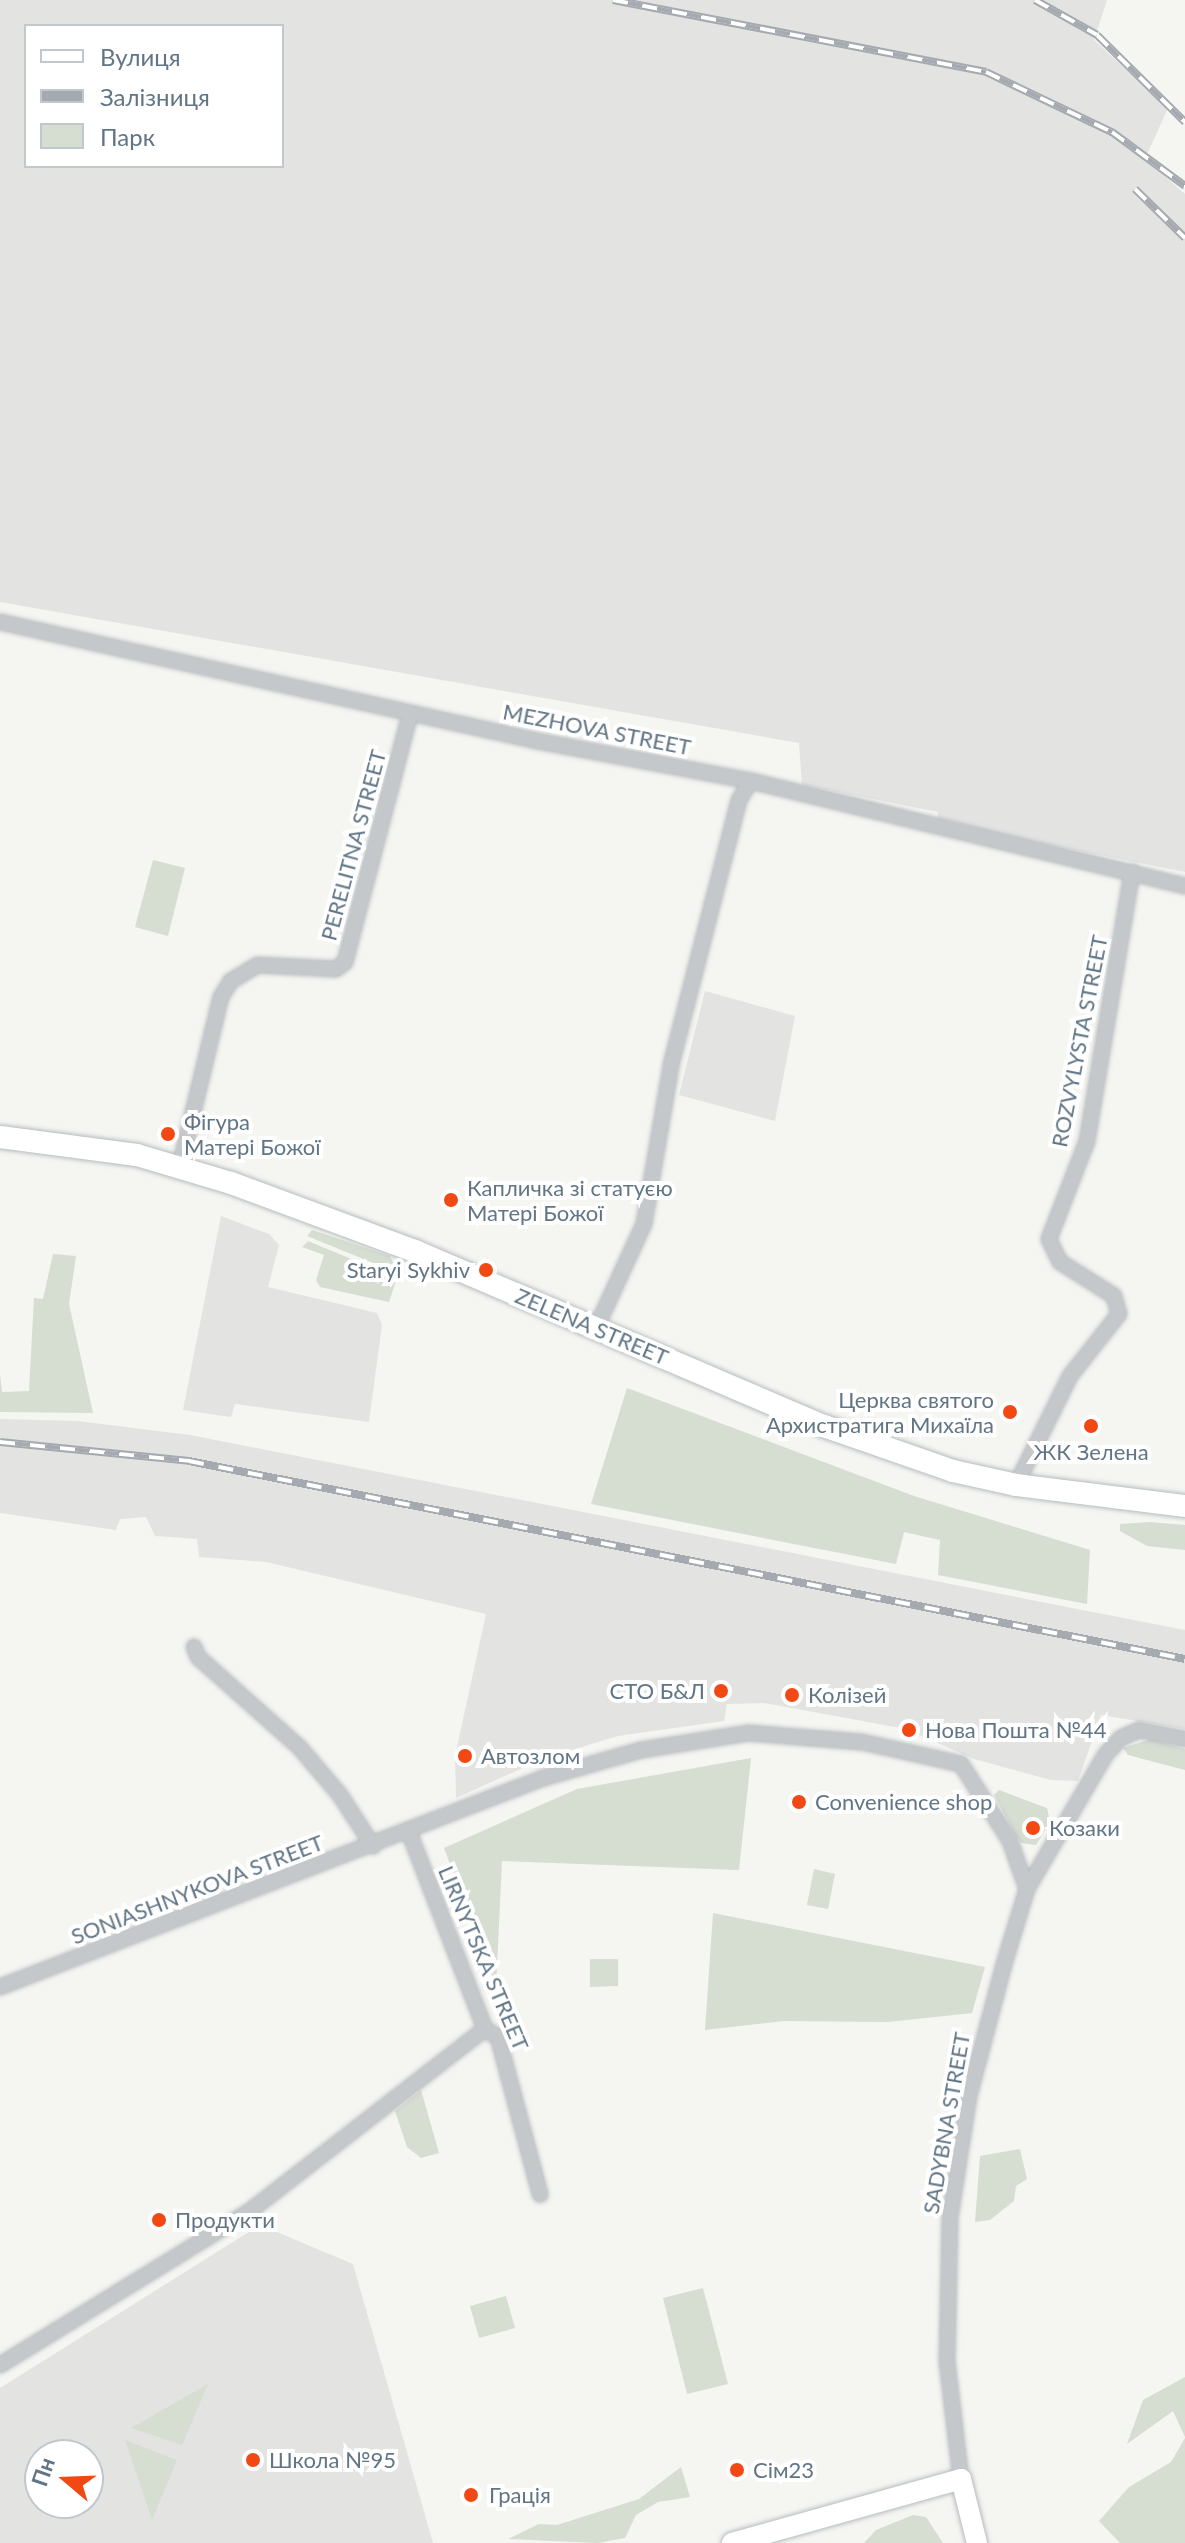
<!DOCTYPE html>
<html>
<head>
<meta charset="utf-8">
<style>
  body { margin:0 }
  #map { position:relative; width:1185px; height:2543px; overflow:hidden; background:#f5f5f1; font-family:Lato,sans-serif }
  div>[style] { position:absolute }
  .built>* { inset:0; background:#e3e4e2 }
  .green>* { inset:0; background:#d6ddd1 }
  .roads { filter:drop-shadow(0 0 2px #b6bcc0) drop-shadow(0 0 2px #b6bcc0) }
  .street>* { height:14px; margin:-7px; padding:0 7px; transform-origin:7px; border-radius:7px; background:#c4c8cb }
  .secondary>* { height:20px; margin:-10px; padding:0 10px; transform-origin:10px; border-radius:10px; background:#fff }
  .primary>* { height:22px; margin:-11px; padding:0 11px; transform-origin:11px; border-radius:11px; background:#fff }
  .rail>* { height:8px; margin-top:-4px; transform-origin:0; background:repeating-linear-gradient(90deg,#fff 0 15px,#a4aab0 0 30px); box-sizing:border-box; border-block:2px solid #a4aab0 }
  .dots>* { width:22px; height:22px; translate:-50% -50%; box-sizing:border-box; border:4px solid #fff; border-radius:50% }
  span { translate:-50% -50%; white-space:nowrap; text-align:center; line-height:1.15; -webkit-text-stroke:8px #fff; paint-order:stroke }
  .street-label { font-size:22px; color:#617585 }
  .poi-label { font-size:22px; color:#617585 }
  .left { translate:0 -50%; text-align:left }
  .right { translate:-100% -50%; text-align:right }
  .legend { position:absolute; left:24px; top:24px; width:260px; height:144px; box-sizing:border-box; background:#fff; border:2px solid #c0c8ce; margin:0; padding:10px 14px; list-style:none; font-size:24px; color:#617585 }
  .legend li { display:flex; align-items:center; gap:16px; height:40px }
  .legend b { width:40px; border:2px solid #c0c8ce }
  .north { position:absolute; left:24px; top:2439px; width:80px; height:80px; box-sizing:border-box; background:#fff; border:2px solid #c0c8ce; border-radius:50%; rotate:289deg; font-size:22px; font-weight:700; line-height:32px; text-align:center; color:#617585 }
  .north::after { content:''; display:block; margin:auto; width:28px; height:36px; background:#f24914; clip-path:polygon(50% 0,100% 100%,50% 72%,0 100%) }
</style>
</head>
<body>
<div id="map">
  <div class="built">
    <i style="clip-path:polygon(evenodd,0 0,1107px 0,1094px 40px,1168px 108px,1145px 159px,1185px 194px,1185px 872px,1020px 839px,938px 818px,938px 812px,802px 785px,799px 743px,0 602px,0 0,282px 26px,282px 166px,26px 166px,26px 26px,282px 26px)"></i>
    <i style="clip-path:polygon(705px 991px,795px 1016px,775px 1121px,679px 1095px)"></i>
    <i style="clip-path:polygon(221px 1216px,269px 1234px,279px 1245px,268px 1287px,377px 1313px,382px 1325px,369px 1422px,235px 1404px,231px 1417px,183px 1410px)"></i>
    <i style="clip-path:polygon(0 1419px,78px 1421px,190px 1435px,1185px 1630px,1185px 1729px,1101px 1715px,1078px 1781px,1051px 1780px,974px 1759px,906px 1729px,764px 1703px,727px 1704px,724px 1721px,618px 1736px,545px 1758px,456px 1798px,455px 1756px,486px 1614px,266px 1562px,199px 1557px,197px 1539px,155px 1536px,146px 1517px,120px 1519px,116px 1530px,0 1513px)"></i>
    <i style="clip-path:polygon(evenodd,260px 2225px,353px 2264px,433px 2543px,0 2543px,0 2388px,260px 2225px,40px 2455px,88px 2455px,88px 2503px,40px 2503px,40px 2455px)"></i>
  </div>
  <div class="green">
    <i style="clip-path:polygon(153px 860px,185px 868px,168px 936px,135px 927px)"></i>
    <i style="clip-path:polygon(312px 1230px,390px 1256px,398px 1273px,307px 1236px)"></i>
    <i style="clip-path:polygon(308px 1241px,397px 1278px,389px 1302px,320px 1287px,316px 1280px,324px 1255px,302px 1247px)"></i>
    <i style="clip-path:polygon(53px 1254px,76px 1256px,69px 1304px,93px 1413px,0 1412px,0 1374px,2px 1392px,29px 1391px,34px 1298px,43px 1299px)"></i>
    <i style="clip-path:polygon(627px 1388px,914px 1496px,1090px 1550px,1087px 1604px,938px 1575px,940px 1540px,904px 1532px,896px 1564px,591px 1504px)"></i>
    <i style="clip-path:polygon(1150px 1522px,1185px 1525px,1185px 1550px,1147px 1546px,1120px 1531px,1120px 1524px)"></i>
    <i style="clip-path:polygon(1151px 1739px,1185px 1749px,1185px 1770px,1128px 1755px,1123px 1748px)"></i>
    <i style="clip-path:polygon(751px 1758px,739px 1870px,502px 1861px,496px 1987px,444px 1848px,577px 1789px)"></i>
    <i style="clip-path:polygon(999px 1790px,1047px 1808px,1050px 1822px,1036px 1845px,1021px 1843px,1016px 1836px,994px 1795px)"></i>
    <i style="clip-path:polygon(814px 1869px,835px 1874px,828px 1909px,807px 1905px)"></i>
    <i style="clip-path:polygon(713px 1913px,985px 1967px,972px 2013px,888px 2022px,784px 2021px,705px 2030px)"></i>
    <i style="clip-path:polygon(590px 1959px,618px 1959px,618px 1986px,590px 1987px)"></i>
    <i style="clip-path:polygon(421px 2090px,439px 2153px,421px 2158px,407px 2147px,395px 2111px)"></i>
    <i style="clip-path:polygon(1020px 2149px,1027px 2179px,1016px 2186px,1014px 2201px,990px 2220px,975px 2222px,980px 2156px)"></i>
    <i style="clip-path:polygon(703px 2288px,728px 2384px,687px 2394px,663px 2298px)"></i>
    <i style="clip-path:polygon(506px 2296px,515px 2328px,479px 2338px,470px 2306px)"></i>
    <i style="clip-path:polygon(1185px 2377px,1185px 2437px,1173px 2411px,1127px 2444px,1143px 2400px)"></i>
    <i style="clip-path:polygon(208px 2384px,182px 2445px,131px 2428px)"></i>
    <i style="clip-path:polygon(1185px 2438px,1185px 2543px,1120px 2543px,1099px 2521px,1129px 2487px,1171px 2462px)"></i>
    <i style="clip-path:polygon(125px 2440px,177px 2460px,152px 2520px)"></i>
    <i style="clip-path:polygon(681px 2467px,690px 2497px,658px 2502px,636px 2515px,625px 2538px,598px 2543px,508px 2539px,539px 2524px,557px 2525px,639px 2499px)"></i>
    <i style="clip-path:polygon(913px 2515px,926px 2517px,943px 2543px,864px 2543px,876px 2530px)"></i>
  </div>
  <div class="roads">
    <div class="street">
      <i style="left:0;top:622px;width:550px;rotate:12.49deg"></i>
      <i style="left:537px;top:741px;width:218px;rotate:10.6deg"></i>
      <i style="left:751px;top:781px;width:447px;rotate:13.6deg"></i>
      <i style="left:180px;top:1166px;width:174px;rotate:-76.4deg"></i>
      <i style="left:221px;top:997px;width:19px;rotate:-58deg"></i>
      <i style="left:231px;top:981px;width:31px;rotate:-31deg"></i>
      <i style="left:258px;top:965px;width:78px;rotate:2.9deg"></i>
      <i style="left:336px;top:969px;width:11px;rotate:-38deg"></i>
      <i style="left:345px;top:962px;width:256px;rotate:-75.3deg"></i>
      <i style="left:597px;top:1326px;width:112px;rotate:-65.3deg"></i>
      <i style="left:644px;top:1224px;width:165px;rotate:-80.3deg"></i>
      <i style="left:672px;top:1061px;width:269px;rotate:-75.6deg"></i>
      <i style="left:739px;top:800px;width:22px;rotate:-58deg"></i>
      <i style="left:1016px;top:1485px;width:122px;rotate:-63.6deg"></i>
      <i style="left:1070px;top:1376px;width:79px;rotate:-51.7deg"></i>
      <i style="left:1119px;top:1314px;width:19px;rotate:-106deg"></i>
      <i style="left:1114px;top:1296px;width:64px;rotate:-147.8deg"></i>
      <i style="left:1060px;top:1262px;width:25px;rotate:-116deg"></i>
      <i style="left:1049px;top:1239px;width:105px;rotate:-68.8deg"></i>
      <i style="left:1087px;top:1141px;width:273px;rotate:-80.5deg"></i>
      <i style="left:194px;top:1647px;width:11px;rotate:68deg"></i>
      <i style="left:198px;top:1657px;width:137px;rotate:41.7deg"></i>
      <i style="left:300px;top:1748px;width:62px;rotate:49.6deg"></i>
      <i style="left:340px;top:1795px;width:61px;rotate:57.1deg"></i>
      <i style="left:409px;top:1832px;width:211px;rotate:68.9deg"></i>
      <i style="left:485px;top:2029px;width:15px;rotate:32deg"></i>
      <i style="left:498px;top:2037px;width:163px;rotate:75deg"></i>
      <i style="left:0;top:1987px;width:582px;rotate:-21.05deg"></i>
      <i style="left:543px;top:1778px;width:102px;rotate:-15.9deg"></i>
      <i style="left:641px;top:1750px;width:108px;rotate:-9deg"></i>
      <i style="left:748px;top:1733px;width:114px;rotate:4.5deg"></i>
      <i style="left:862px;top:1742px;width:101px;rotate:12.5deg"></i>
      <i style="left:961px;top:1764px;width:91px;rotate:57.5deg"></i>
      <i style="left:1010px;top:1841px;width:51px;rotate:70.5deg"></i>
      <i style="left:0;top:2365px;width:294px;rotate:-31.6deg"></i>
      <i style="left:250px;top:2211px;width:297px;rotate:-37.8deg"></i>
      <i style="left:961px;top:2479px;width:119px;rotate:-96.8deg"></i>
      <i style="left:947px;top:2361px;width:144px;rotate:-88.8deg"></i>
      <i style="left:950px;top:2217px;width:122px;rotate:-81.1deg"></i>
      <i style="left:969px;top:2096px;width:140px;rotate:-75.1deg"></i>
      <i style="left:1005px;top:1961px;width:75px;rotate:-73deg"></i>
      <i style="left:1027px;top:1889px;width:156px;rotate:-59.7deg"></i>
      <i style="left:1106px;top:1754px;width:22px;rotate:-47deg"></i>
      <i style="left:1121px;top:1738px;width:20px;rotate:-24deg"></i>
      <i style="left:1139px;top:1730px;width:47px;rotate:11.1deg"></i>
    </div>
    <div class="secondary">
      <i style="left:732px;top:2543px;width:238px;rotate:-15.6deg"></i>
      <i style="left:961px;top:2479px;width:66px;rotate:76deg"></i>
    </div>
    <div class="primary">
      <i style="left:0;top:1137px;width:138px;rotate:7.5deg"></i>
      <i style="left:137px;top:1155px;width:98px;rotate:16.6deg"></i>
      <i style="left:231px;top:1183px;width:196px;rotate:20.3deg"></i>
      <i style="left:415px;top:1251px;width:445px;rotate:23.2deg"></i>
      <i style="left:824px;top:1426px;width:137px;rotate:19.2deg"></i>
      <i style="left:953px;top:1471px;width:65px;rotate:12.5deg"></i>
      <i style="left:1016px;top:1485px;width:170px;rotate:7.1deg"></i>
    </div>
  </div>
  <div class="rail">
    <i style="left:613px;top:0;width:380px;rotate:10.9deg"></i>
    <i style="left:986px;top:72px;width:140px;rotate:25.5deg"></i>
    <i style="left:1112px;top:132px;width:91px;rotate:36.5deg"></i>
    <i style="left:1035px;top:0;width:71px;rotate:29.4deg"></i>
    <i style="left:1097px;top:35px;width:124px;rotate:44.7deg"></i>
    <i style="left:1135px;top:189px;width:70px;rotate:44.4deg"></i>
    <i style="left:0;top:1442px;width:190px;rotate:5.7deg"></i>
    <i style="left:189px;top:1461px;width:1015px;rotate:11.24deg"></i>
  </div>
  <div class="dots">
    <i style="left:168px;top:1134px;background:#f24914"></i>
    <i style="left:451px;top:1200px;background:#f24914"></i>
    <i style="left:486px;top:1270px;background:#f24914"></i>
    <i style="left:1010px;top:1412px;background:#f24914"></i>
    <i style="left:1091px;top:1426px;background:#f24914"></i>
    <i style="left:721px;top:1691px;background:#f24914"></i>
    <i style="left:792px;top:1695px;background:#f24914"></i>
    <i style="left:909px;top:1730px;background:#f24914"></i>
    <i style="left:465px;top:1756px;background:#f24914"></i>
    <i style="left:799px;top:1802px;background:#f24914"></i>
    <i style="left:1033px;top:1828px;background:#f24914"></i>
    <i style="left:159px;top:2220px;background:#f24914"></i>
    <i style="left:253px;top:2460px;background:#f24914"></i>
    <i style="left:737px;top:2470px;background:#f24914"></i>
    <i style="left:471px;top:2495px;background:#f24914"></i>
  </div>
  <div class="street-label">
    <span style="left:597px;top:729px;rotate:11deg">MEZHOVA STREET</span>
    <span style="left:353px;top:845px;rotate:-75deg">PERELITNA STREET</span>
    <span style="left:1079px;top:1041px;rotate:-79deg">ROZVYLYSTA STREET</span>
    <span style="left:592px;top:1326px;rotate:23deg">ZELENA STREET</span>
    <span style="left:197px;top:1889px;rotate:-21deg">SONIASHNYKOVA STREET</span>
    <span style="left:484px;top:1958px;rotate:67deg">LIRNYTSKA STREET</span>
    <span style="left:946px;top:2123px;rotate:-80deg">SADYBNA STREET</span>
  </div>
  <div class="poi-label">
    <span class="left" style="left:184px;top:1134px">Фігура<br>Матері Божої</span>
    <span class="left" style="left:467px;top:1200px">Капличка зі статуєю<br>Матері Божої</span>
    <span class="right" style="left:470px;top:1270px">Staryi Sykhiv</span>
    <span class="right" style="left:994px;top:1412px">Церква святого<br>Архистратига Михаїла</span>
    <span style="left:1091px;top:1452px">ЖК Зелена</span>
    <span class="right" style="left:705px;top:1691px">СТО Б&amp;Л</span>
    <span class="left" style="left:808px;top:1695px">Колізей</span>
    <span class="left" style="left:925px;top:1730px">Нова Пошта №44</span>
    <span class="left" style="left:481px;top:1756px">Автозлом</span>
    <span class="left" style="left:815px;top:1802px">Convenience shop</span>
    <span class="left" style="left:1049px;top:1828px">Козаки</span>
    <span class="left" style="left:175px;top:2220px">Продукти</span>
    <span class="left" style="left:269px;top:2460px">Школа №95</span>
    <span class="left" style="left:753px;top:2470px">Сім23</span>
    <span class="left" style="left:489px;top:2495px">Грація</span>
  </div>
  <ul class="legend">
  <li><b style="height:10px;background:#fff"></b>Вулиця</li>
  <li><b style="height:10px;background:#a4aab0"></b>Залізниця</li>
  <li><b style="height:22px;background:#d6ddd1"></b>Парк</li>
  </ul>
  <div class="north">Пн</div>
</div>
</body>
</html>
